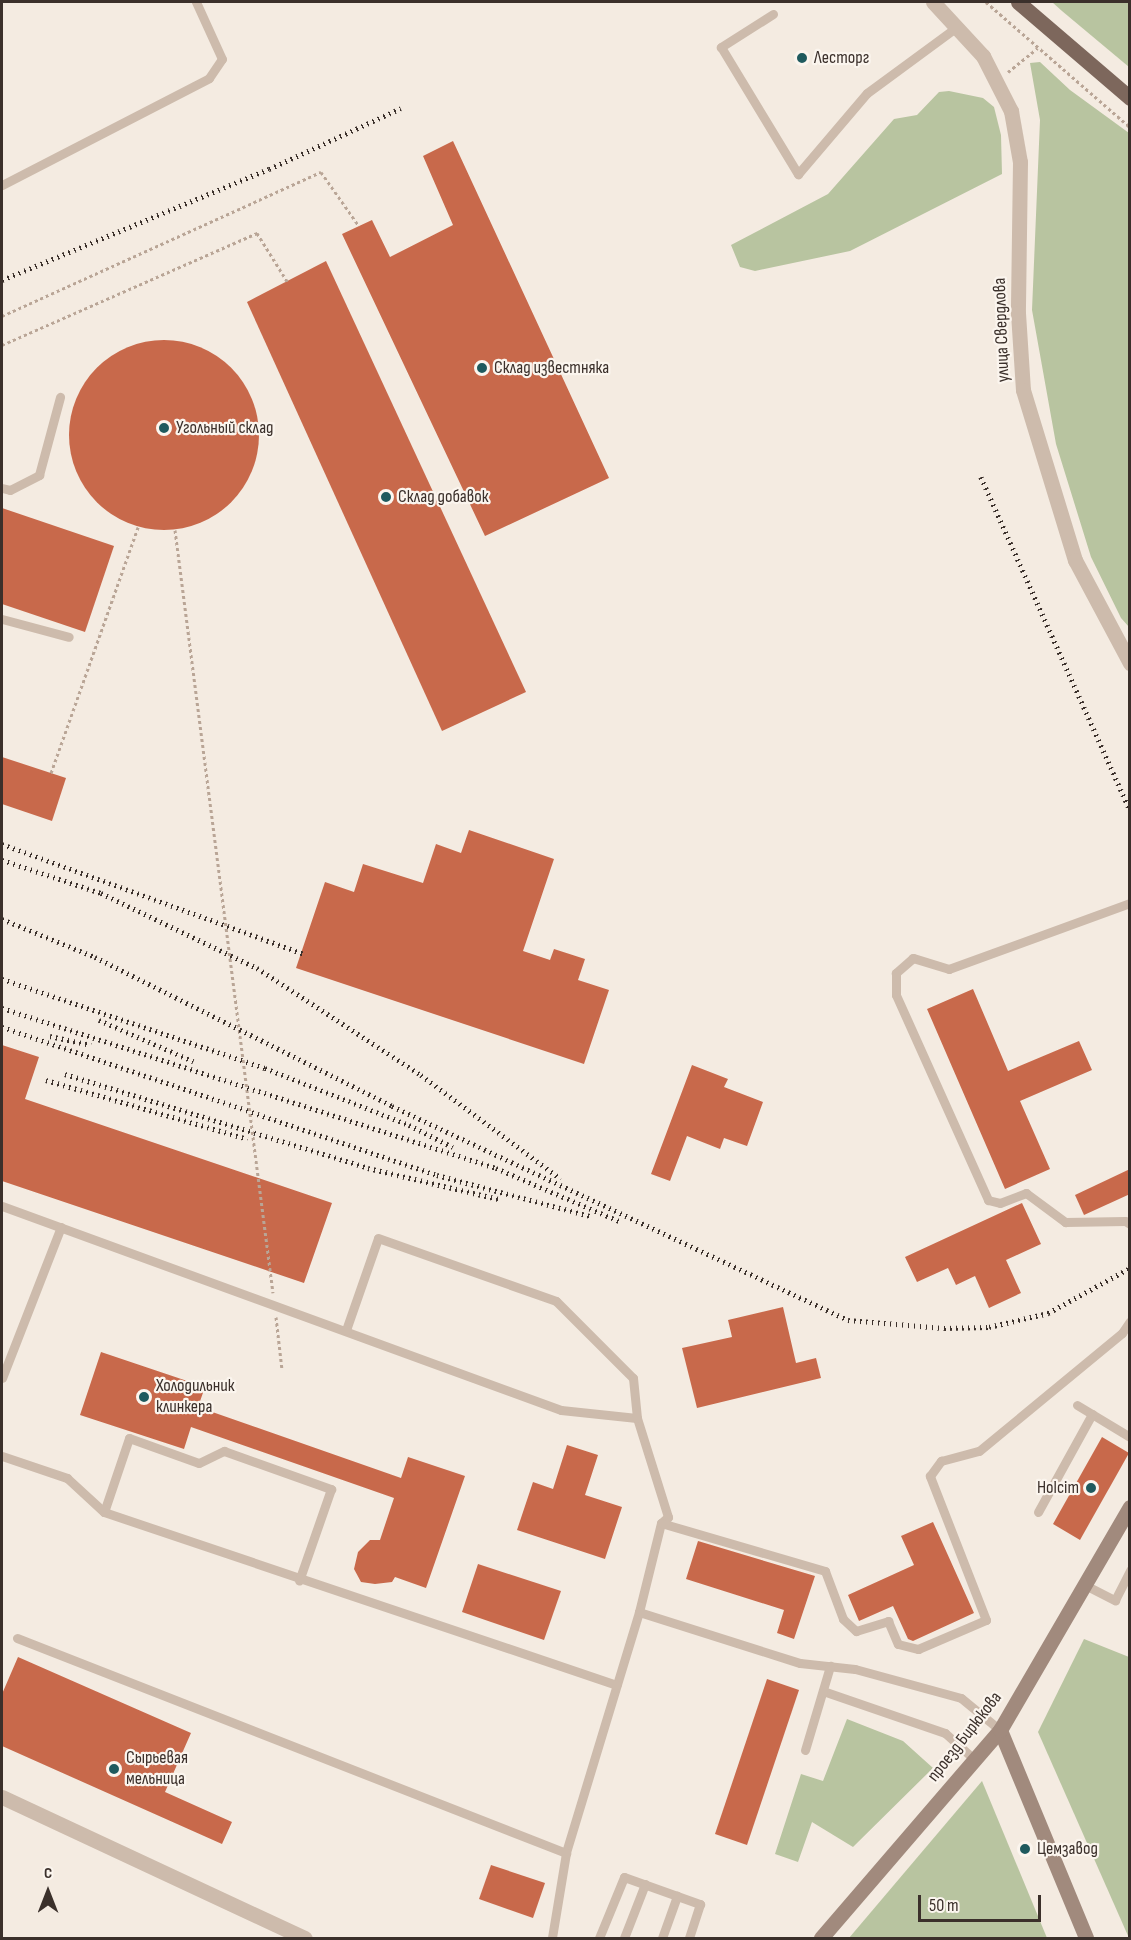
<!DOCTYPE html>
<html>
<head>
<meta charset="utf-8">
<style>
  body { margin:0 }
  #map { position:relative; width:1131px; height:1940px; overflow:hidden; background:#f4ebe1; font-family:"Sofia Sans Condensed",sans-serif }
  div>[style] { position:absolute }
  .green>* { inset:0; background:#b8c4a0 }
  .building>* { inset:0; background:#c8694b }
  .round { border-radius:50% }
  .path>* { height:3px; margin-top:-1.5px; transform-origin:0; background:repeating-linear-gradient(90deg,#b9a596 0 3px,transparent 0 6px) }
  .lane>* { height:9px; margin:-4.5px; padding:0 4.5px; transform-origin:4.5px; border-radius:4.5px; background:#cdbbac }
  .street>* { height:15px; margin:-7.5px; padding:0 7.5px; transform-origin:7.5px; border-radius:7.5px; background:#cdbbac }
  .secondary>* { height:15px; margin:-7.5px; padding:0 7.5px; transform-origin:7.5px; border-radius:7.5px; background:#a18a7d }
  .primary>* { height:15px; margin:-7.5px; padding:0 7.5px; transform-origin:7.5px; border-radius:7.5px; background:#7d675c }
  .rail>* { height:4.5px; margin-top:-2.25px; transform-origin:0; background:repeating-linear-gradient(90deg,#3b302b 0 1.5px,transparent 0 6px) }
  .dots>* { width:16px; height:16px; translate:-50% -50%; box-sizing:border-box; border:3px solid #fbf5ee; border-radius:50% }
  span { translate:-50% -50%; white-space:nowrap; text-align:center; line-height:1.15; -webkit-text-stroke:4.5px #fbf5ee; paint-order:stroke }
  .poi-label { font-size:18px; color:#3b302b }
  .left { translate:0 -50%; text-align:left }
  .right { translate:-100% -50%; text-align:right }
  .street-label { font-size:18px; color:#3b302b }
  .frame { position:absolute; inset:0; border:3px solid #3b302b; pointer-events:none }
  .north { position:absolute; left:18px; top:1862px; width:60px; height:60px; -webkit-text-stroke:4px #fbf5ee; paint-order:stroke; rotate:0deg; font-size:16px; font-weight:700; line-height:24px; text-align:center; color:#3b302b }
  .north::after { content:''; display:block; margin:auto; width:21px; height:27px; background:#3b302b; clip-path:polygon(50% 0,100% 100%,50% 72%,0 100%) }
  .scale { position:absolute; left:918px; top:1895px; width:123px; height:27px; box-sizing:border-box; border:3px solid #3b302b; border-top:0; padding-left:8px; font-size:18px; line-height:21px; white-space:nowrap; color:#3b302b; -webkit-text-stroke:4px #fbf5ee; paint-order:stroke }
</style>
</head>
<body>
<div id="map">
  <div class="green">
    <i style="clip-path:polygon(1052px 2px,1129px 2px,1129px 67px,1062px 11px)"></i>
    <i style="clip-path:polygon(1040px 62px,1070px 90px,1129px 133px,1129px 627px,1121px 618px,1091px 557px,1056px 444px,1032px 310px,1040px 120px,1030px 63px)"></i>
    <i style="clip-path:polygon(949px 91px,983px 98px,994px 107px,1001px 135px,1002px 174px,850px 251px,755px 271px,740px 267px,731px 245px,828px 194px,894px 119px,917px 115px,939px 92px)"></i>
    <i style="clip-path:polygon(1084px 1639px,1129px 1657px,1129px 1938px,1038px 1732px)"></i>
    <i style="clip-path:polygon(847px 1719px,903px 1741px,933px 1768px,853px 1847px,812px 1822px,798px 1862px,775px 1854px,801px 1774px,823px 1781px)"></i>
    <i style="clip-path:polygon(982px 1781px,1047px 1938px,849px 1938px)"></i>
  </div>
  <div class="building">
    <i style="clip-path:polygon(453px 141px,609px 478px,485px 536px,342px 234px,372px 220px,390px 257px,453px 225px,423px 156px)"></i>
    <i style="clip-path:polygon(326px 261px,526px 692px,442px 731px,247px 302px)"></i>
    <i class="round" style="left:69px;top:340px;width:190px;height:190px"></i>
    <i style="clip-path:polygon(2px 508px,114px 546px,85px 632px,2px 604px)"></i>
    <i style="clip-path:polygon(2px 757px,66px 778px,52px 821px,2px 804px)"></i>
    <i style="clip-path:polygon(469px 830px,554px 859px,523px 951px,550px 960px,554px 949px,585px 959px,578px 980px,609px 990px,584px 1064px,296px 968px,325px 882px,354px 892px,363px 864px,423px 883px,436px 844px,461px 853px)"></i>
    <i style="clip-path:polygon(973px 989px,1008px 1071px,1079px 1041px,1092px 1070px,1020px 1101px,1050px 1169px,1005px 1189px,927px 1009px)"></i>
    <i style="clip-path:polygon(2px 1045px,39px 1057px,25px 1099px,332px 1203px,304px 1283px,2px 1181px)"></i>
    <i style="clip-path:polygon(692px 1065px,728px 1079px,724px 1087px,763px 1102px,747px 1146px,724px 1138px,720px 1149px,687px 1136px,670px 1181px,651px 1174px)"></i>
    <i style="clip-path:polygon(1130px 1169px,1130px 1194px,1084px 1215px,1075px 1195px)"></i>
    <i style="clip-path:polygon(1022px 1203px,1041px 1244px,1006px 1260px,1021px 1293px,989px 1308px,975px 1276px,956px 1285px,948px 1268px,917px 1282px,905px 1257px)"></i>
    <i style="clip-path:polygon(783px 1307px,796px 1363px,816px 1358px,821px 1378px,697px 1408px,682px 1348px,732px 1337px,728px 1320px)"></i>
    <i style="clip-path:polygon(101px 1352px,205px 1387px,198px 1407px,401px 1478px,408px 1457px,465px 1476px,426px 1588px,395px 1577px,392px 1582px,375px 1584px,361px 1582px,354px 1569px,358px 1552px,370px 1540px,380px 1540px,394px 1498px,191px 1427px,184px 1449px,80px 1415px)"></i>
    <i style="clip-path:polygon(1102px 1437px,1129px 1453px,1080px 1540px,1053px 1524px)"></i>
    <i style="clip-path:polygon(567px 1445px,598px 1455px,585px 1495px,622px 1507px,605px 1559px,517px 1530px,533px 1482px,553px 1489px)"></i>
    <i style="clip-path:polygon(933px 1522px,974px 1613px,913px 1641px,908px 1639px,893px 1606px,859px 1621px,848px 1595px,914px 1565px,901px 1536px)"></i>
    <i style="clip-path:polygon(698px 1541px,815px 1576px,794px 1639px,777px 1633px,784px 1610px,686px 1579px)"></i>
    <i style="clip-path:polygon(478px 1564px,561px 1591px,544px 1640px,462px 1612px)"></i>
    <i style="clip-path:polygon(18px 1657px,191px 1733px,165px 1792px,232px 1822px,222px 1844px,2px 1746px,2px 1694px)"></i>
    <i style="clip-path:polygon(767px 1679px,799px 1690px,747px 1845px,715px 1834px)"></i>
    <i style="clip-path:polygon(491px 1865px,545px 1883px,533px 1918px,479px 1899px)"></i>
  </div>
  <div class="path">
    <i style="left:986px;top:2px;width:191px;rotate:41deg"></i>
    <i style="left:1008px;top:72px;width:38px;rotate:-39deg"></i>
    <i style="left:2px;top:316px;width:350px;rotate:-24.3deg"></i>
    <i style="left:321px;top:172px;width:66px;rotate:54.9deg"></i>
    <i style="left:2px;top:345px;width:279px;rotate:-23.7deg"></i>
    <i style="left:257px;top:233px;width:57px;rotate:58deg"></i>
    <i style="left:175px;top:530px;width:769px;rotate:82.68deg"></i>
    <i style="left:51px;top:773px;width:261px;rotate:-70.5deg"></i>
    <i style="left:276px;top:1317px;width:53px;rotate:83.5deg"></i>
  </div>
  <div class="lane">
    <i style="left:773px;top:14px;width:62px;rotate:147.6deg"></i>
    <i style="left:721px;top:47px;width:149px;rotate:58.8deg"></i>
    <i style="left:798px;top:174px;width:106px;rotate:-49.6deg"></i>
    <i style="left:867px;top:93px;width:112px;rotate:-36.3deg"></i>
    <i style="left:2px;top:185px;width:233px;rotate:-27.3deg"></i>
    <i style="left:209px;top:78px;width:23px;rotate:-56deg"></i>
    <i style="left:222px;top:59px;width:63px;rotate:-114.5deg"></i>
    <i style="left:2px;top:488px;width:8px;rotate:14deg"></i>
    <i style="left:10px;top:490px;width:33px;rotate:-27deg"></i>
    <i style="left:39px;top:475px;width:81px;rotate:-74.9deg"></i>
    <i style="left:2px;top:619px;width:69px;rotate:15deg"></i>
    <i style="left:1130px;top:903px;width:193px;rotate:160deg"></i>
    <i style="left:949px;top:969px;width:38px;rotate:-163deg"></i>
    <i style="left:913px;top:958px;width:23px;rotate:139deg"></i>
    <i style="left:896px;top:973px;width:22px;rotate:90deg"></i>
    <i style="left:896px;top:995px;width:225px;rotate:65.8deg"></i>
    <i style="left:988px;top:1200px;width:12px;rotate:14deg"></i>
    <i style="left:1000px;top:1203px;width:28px;rotate:-21deg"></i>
    <i style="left:1026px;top:1193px;width:49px;rotate:36.6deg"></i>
    <i style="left:1065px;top:1222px;width:60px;rotate:-1deg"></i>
    <i style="left:1125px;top:1221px;width:6px;rotate:31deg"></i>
    <i style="left:2px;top:1206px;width:595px;rotate:20.05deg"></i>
    <i style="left:561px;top:1410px;width:76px;rotate:6deg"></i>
    <i style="left:637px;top:1418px;width:104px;rotate:72.6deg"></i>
    <i style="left:668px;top:1517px;width:9px;rotate:139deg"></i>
    <i style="left:661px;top:1523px;width:92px;rotate:103.9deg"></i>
    <i style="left:639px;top:1612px;width:252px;rotate:106.9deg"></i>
    <i style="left:566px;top:1853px;width:86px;rotate:99.4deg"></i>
    <i style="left:346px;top:1330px;width:97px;rotate:-70.8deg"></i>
    <i style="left:378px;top:1238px;width:189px;rotate:19.5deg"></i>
    <i style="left:556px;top:1301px;width:109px;rotate:45deg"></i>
    <i style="left:633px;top:1378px;width:40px;rotate:84.3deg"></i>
    <i style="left:2px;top:1378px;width:162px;rotate:-68.7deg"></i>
    <i style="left:1077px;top:1405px;width:62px;rotate:31.1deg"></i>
    <i style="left:2px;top:1456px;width:69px;rotate:18.7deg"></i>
    <i style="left:67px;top:1478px;width:50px;rotate:42.6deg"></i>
    <i style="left:104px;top:1512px;width:541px;rotate:18.64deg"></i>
    <i style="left:104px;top:1512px;width:78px;rotate:-71.3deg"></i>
    <i style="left:129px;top:1438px;width:74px;rotate:19.7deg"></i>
    <i style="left:199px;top:1463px;width:28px;rotate:-26deg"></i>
    <i style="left:224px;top:1451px;width:114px;rotate:19.6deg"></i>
    <i style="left:331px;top:1489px;width:97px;rotate:109.2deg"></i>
    <i style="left:1038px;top:1512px;width:112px;rotate:-61.1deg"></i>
    <i style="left:661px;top:1523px;width:171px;rotate:16.3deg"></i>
    <i style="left:825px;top:1571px;width:51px;rotate:69.4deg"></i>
    <i style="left:843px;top:1619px;width:18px;rotate:43deg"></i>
    <i style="left:856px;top:1631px;width:34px;rotate:-17deg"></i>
    <i style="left:888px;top:1621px;width:25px;rotate:67deg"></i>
    <i style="left:898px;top:1644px;width:21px;rotate:14deg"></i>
    <i style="left:918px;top:1649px;width:74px;rotate:-23.1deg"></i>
    <i style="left:986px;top:1620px;width:155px;rotate:-111.3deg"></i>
    <i style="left:930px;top:1476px;width:19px;rotate:-54deg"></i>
    <i style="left:941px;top:1461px;width:39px;rotate:-15deg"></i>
    <i style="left:979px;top:1451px;width:185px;rotate:-39.5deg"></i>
    <i style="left:1122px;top:1333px;width:14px;rotate:-56deg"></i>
    <i style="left:1085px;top:1585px;width:34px;rotate:27deg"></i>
    <i style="left:1115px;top:1600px;width:34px;rotate:-63deg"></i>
    <i style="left:639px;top:1612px;width:169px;rotate:17.6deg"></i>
    <i style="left:800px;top:1663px;width:55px;rotate:6.2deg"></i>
    <i style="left:855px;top:1669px;width:110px;rotate:15.3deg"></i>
    <i style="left:961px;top:1698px;width:50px;rotate:39.4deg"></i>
    <i style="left:17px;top:1638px;width:590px;rotate:21.39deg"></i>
    <i style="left:823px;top:1691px;width:129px;rotate:19deg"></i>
    <i style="left:945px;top:1733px;width:40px;rotate:42deg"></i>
    <i style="left:805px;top:1750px;width:88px;rotate:-73.4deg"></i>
    <i style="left:599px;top:1938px;width:66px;rotate:-67.7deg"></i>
    <i style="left:624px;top:1877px;width:81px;rotate:19.6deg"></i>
    <i style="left:700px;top:1904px;width:36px;rotate:108deg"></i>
    <i style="left:624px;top:1938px;width:58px;rotate:-68.7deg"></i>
    <i style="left:662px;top:1938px;width:45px;rotate:-70.3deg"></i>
  </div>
  <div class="street">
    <i style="left:933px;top:2px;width:74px;rotate:47.2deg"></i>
    <i style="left:983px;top:56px;width:62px;rotate:63deg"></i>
    <i style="left:1011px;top:111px;width:52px;rotate:80deg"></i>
    <i style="left:1020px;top:162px;width:151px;rotate:90.8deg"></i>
    <i style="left:1018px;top:313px;width:77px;rotate:86.3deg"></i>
    <i style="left:1023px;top:390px;width:178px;rotate:73deg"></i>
    <i style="left:1075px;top:560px;width:117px;rotate:61.9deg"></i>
    <i style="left:2px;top:1797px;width:334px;rotate:25deg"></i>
  </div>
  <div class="secondary">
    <i style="left:1000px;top:1730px;width:225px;rotate:67.5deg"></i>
    <i style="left:821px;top:1938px;width:274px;rotate:-49.3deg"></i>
    <i style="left:1000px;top:1730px;width:258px;rotate:-59.8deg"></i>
  </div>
  <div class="primary">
    <i style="left:1018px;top:2px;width:148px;rotate:40.6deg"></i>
  </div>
  <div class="rail">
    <i style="left:2px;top:280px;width:289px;rotate:-22.6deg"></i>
    <i style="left:269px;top:169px;width:145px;rotate:-24.8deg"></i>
    <i style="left:981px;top:477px;width:365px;rotate:65.9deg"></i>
    <i style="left:2px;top:844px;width:322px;rotate:20deg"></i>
    <i style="left:2px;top:860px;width:104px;rotate:18.4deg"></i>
    <i style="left:101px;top:893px;width:173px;rotate:25.7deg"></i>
    <i style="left:257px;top:968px;width:196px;rotate:33.1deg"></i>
    <i style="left:421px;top:1075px;width:174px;rotate:36.6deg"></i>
    <i style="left:2px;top:919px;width:100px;rotate:22.2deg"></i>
    <i style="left:95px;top:957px;width:332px;rotate:26.6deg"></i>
    <i style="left:392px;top:1106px;width:504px;rotate:25.14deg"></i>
    <i style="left:848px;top:1320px;width:96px;rotate:4.8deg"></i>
    <i style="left:944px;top:1328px;width:45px;rotate:-1.3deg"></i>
    <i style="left:989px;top:1327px;width:61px;rotate:-13.3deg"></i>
    <i style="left:1048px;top:1313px;width:94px;rotate:-28.8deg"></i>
    <i style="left:2px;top:979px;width:278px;rotate:18.7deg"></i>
    <i style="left:265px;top:1068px;width:155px;rotate:21.6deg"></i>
    <i style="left:409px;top:1125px;width:49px;rotate:26.6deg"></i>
    <i style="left:2px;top:1008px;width:519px;rotate:17.95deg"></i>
    <i style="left:496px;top:1168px;width:134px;rotate:23.3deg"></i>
    <i style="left:99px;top:1020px;width:103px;rotate:23.6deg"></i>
    <i style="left:2px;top:1027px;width:459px;rotate:18.8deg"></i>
    <i style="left:437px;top:1175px;width:158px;rotate:15deg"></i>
    <i style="left:50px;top:1036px;width:42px;rotate:12.4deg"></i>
    <i style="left:65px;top:1074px;width:317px;rotate:17.2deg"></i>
    <i style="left:368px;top:1168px;width:134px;rotate:13.4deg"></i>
    <i style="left:46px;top:1080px;width:210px;rotate:16.3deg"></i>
  </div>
  <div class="dots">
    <i style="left:802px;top:58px;background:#1f5a5e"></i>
    <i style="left:482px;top:368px;background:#1f5a5e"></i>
    <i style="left:164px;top:428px;background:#1f5a5e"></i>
    <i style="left:386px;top:497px;background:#1f5a5e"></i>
    <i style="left:144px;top:1397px;background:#1f5a5e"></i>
    <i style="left:1091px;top:1488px;background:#1f5a5e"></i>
    <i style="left:114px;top:1769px;background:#1f5a5e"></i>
    <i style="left:1025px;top:1849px;background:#1f5a5e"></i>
  </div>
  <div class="poi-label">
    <span class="left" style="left:814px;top:58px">Лесторг</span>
    <span class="left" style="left:494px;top:368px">Склад известняка</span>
    <span class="left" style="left:176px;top:428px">Угольный склад</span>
    <span class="left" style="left:398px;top:497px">Склад добавок</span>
    <span class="left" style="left:156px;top:1397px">Холодильник<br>клинкера</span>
    <span class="right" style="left:1079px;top:1488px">Holcim</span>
    <span class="left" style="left:126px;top:1769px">Сырьевая<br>мельница</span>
    <span class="left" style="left:1037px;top:1849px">Цемзавод</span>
  </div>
  <div class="street-label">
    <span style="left:1002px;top:330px;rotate:-92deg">улица Свердлова</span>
    <span style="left:965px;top:1737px;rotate:-52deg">проезд Бирюкова</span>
  </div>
  <div class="frame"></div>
  <div class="north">С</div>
  <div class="scale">50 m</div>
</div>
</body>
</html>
